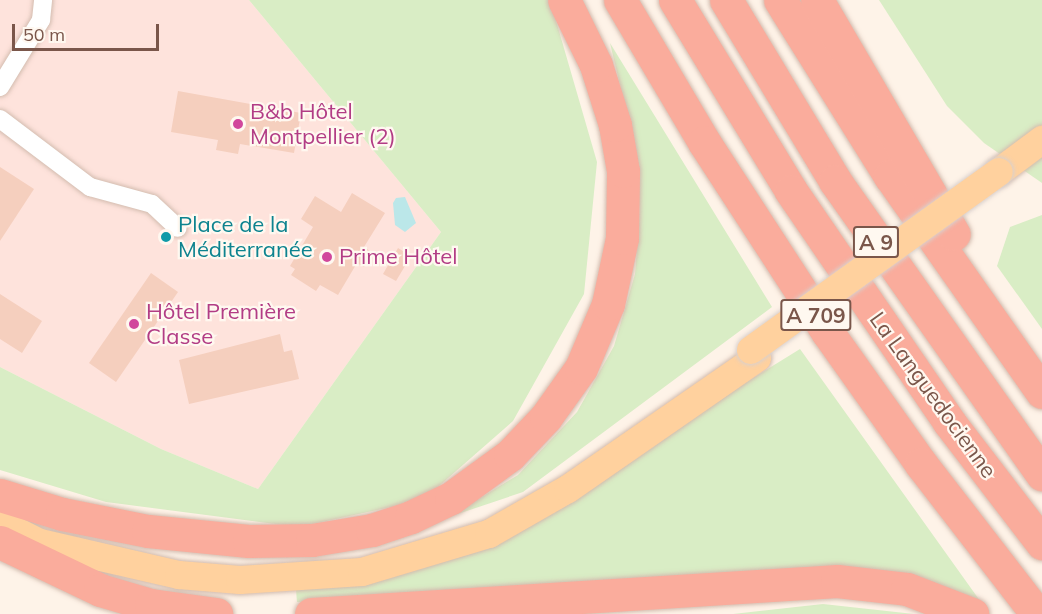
<!DOCTYPE html>
<html>
<head>
<meta charset="utf-8">
<style>
  body { margin:0 }
  #map { position:relative; width:1042px; height:614px; overflow:hidden; background:#fef3e8; font-family:Mulish,sans-serif }
  div>[style] { position:absolute }
  .commercial>* { inset:0; background:#fee3dc }
  .green>* { inset:0; background:#d9edc5 }
  .water>* { inset:0; background:#bbe7e9 }
  .building>* { inset:0; background:#f5cfbe }
  .roads { filter:drop-shadow(0 0 2px #d3bcaf) drop-shadow(0 0 2px #d3bcaf) }
  .street>* { height:18px; margin:-9px; padding:0 9px; transform-origin:9px; border-radius:9px; background:#fff }
  .primary>* { height:28px; margin:-14px; padding:0 14px; transform-origin:14px; border-radius:14px; background:#ffd19e }
  .highway>* { height:33px; margin:-16.5px; padding:0 16.5px; transform-origin:16.5px; border-radius:16.5px; background:#faac9c }
  .bridges { filter:drop-shadow(0 0 2px #dad0cc) drop-shadow(0 0 2px #dad0cc) }
  .primary-bridge>* { height:28px; margin:-14px; padding:0 14px; transform-origin:14px; border-radius:14px; background:#ffd19e }
  .dots>* { width:16px; height:16px; translate:-50% -50%; box-sizing:border-box; border:3px solid #fff8f0; border-radius:50% }
  span { translate:-50% -50%; white-space:nowrap; text-align:center; line-height:1.15; -webkit-text-stroke:4.5px #fff8f0; paint-order:stroke }
  .shield-label span { padding:2px 4px; background:#fff8f0; border:2px solid; border-radius:4px; -webkit-text-stroke-width:0 }
  .shield-label { font-size:21px; color:#7a564a; font-weight:700 }
  .hotel-label { font-size:22px; color:#b23c85 }
  .left { translate:0 -50%; text-align:left }
  .culture-label { font-size:22px; color:#0d838f }
  .street-label { font-size:22px; color:#7a564a }
  .scale { position:absolute; left:12px; top:24px; width:147px; height:27px; box-sizing:border-box; border:3px solid #7a564a; border-top:0; padding-left:8px; font-size:18px; line-height:21px; white-space:nowrap; color:#7a564a; -webkit-text-stroke:4px #fff8f0; paint-order:stroke }
</style>
</head>
<body>
<div id="map">
  <div class="commercial">
    <i style="clip-path:polygon(0 0,249px 0,441px 232px,258px 489px,161px 449px,0 367px)"></i>
  </div>
  <div class="green">
    <i style="clip-path:polygon(249px 0,550px 0,597px 162px,584px 294px,513px 421px,423px 500px,299px 527px,106px 502px,0 470px,0 367px,161px 449px,258px 489px,441px 232px)"></i>
    <i style="clip-path:polygon(879px 0,1042px 0,1042px 183px,984px 143px,947px 106px)"></i>
    <i style="clip-path:polygon(610px 43px,772px 307px,523px 492px,449px 517px,518px 475px,577px 412px,614px 346px,635px 274px,640px 209px,626px 110px)"></i>
    <i style="clip-path:polygon(1042px 215px,1042px 329px,997px 266px,1010px 227px)"></i>
    <i style="clip-path:polygon(800px 349px,983px 605px,915px 578px,297px 602px,296px 590px,468px 555px)"></i>
    <i style="clip-path:polygon(823px 604px,914px 614px,733px 614px)"></i>
  </div>
  <div class="water">
    <i style="clip-path:polygon(405px 197px,416px 223px,405px 232px,395px 225px,393px 203px,396px 198px)"></i>
  </div>
  <div class="building">
    <i style="clip-path:polygon(178px 91px,301px 113px,294px 153px,240px 144px,238px 154px,216px 150px,218px 140px,171px 132px)"></i>
    <i style="clip-path:polygon(0 167px,34px 189px,0 241px)"></i>
    <i style="clip-path:polygon(352px 193px,385px 213px,364px 247px,373px 253px,364px 267px,357px 263px,338px 295px,320px 285px,316px 291px,291px 275px,295px 269px,290px 266px,313px 227px,301px 219px,315px 196px,341px 212px)"></i>
    <i style="clip-path:polygon(398px 248px,411px 256px,396px 281px,383px 274px)"></i>
    <i style="clip-path:polygon(151px 273px,178px 292px,116px 382px,89px 363px)"></i>
    <i style="clip-path:polygon(0 294px,42px 321px,22px 353px,0 339px)"></i>
    <i style="clip-path:polygon(280px 334px,284px 352px,292px 350px,299px 379px,189px 404px,179px 360px)"></i>
  </div>
  <div class="roads">
    <div class="street">
      <i style="left:0;top:87px;width:79px;rotate:-58.5deg"></i>
      <i style="left:41px;top:20px;width:20px;rotate:-84deg"></i>
      <i style="left:0;top:119px;width:113px;rotate:37.1deg"></i>
      <i style="left:90px;top:187px;width:64px;rotate:15.3deg"></i>
      <i style="left:152px;top:204px;width:35px;rotate:43deg"></i>
    </div>
    <div class="primary">
      <i style="left:999px;top:172px;width:54px;rotate:-36.7deg"></i>
      <i style="left:0;top:523px;width:45px;rotate:26.6deg"></i>
      <i style="left:40px;top:543px;width:143px;rotate:13deg"></i>
      <i style="left:179px;top:575px;width:61px;rotate:4.7deg"></i>
      <i style="left:240px;top:580px;width:122px;rotate:-3.8deg"></i>
      <i style="left:362px;top:572px;width:133px;rotate:-16.7deg"></i>
      <i style="left:489px;top:534px;width:91px;rotate:-29.7deg"></i>
      <i style="left:568px;top:489px;width:230px;rotate:-34.7deg"></i>
    </div>
    <div class="highway">
      <i style="left:620px;top:0;width:165px;rotate:59.4deg"></i>
      <i style="left:704px;top:142px;width:228px;rotate:57deg"></i>
      <i style="left:828px;top:333px;width:161px;rotate:54.6deg"></i>
      <i style="left:921px;top:464px;width:190px;rotate:52.3deg"></i>
      <i style="left:675px;top:0;width:223px;rotate:58.7deg"></i>
      <i style="left:791px;top:191px;width:280px;rotate:55.6deg"></i>
      <i style="left:949px;top:422px;width:153px;rotate:52.5deg"></i>
      <i style="left:726px;top:0;width:211px;rotate:58.9deg"></i>
      <i style="left:835px;top:181px;width:359px;rotate:54.8deg"></i>
      <i style="left:780px;top:0;width:208px;rotate:58deg"></i>
      <i style="left:890px;top:176px;width:264px;rotate:54.9deg"></i>
      <i style="left:817px;top:0;width:271px;rotate:59.7deg"></i>
      <i style="left:0;top:495px;width:65px;rotate:17deg"></i>
      <i style="left:62px;top:514px;width:88px;rotate:11.2deg"></i>
      <i style="left:148px;top:531px;width:101px;rotate:5.7deg"></i>
      <i style="left:249px;top:541px;width:63px;rotate:-0.9deg"></i>
      <i style="left:312px;top:540px;width:61px;rotate:-9.5deg"></i>
      <i style="left:372px;top:530px;width:41px;rotate:-18.4deg"></i>
      <i style="left:411px;top:517px;width:44px;rotate:-25.4deg"></i>
      <i style="left:451px;top:498px;width:73px;rotate:-36.1deg"></i>
      <i style="left:510px;top:455px;width:52px;rotate:-46.5deg"></i>
      <i style="left:546px;top:417px;width:60px;rotate:-54.5deg"></i>
      <i style="left:581px;top:368px;width:69px;rotate:-67.1deg"></i>
      <i style="left:608px;top:304px;width:67px;rotate:-78deg"></i>
      <i style="left:622px;top:238px;width:67px;rotate:-89.1deg"></i>
      <i style="left:623px;top:171px;width:47px;rotate:-99.9deg"></i>
      <i style="left:615px;top:125px;width:63px;rotate:-107.6deg"></i>
      <i style="left:596px;top:65px;width:72px;rotate:-116.2deg"></i>
      <i style="left:0;top:542px;width:111px;rotate:25.6deg"></i>
      <i style="left:100px;top:590px;width:53px;rotate:16.4deg"></i>
      <i style="left:151px;top:605px;width:66px;rotate:7.9deg"></i>
      <i style="left:311px;top:614px;width:527px;rotate:-3.59deg"></i>
      <i style="left:837px;top:581px;width:70px;rotate:6.5deg"></i>
      <i style="left:907px;top:589px;width:70px;rotate:21deg"></i>
    </div>
  </div>
  <div class="bridges">
    <div class="primary-bridge">
      <i style="left:751px;top:350px;width:305px;rotate:-35.7deg"></i>
    </div>
  </div>
  <div class="dots">
    <i style="left:238px;top:124px;background:#d1479c"></i>
    <i style="left:166px;top:237px;background:#0f9aa8"></i>
    <i style="left:327px;top:257px;background:#d1479c"></i>
    <i style="left:134px;top:324px;background:#d1479c"></i>
  </div>
  <div class="shield-label">
    <span style="left:876px;top:242px">A 9</span>
    <span style="left:816px;top:315px">A 709</span>
  </div>
  <div class="hotel-label">
    <span class="left" style="left:250px;top:124px">B&amp;b Hôtel<br>Montpellier (2)</span>
    <span class="left" style="left:339px;top:257px">Prime Hôtel</span>
    <span class="left" style="left:146px;top:324px">Hôtel Première<br>Classe</span>
  </div>
  <div class="culture-label">
    <span class="left" style="left:178px;top:237px">Place de la<br>Méditerranée</span>
  </div>
  <div class="street-label">
    <span style="left:933px;top:395px;rotate:54deg">La Languedocienne</span>
  </div>
  <div class="scale">50 m</div>
</div>
</body>
</html>
